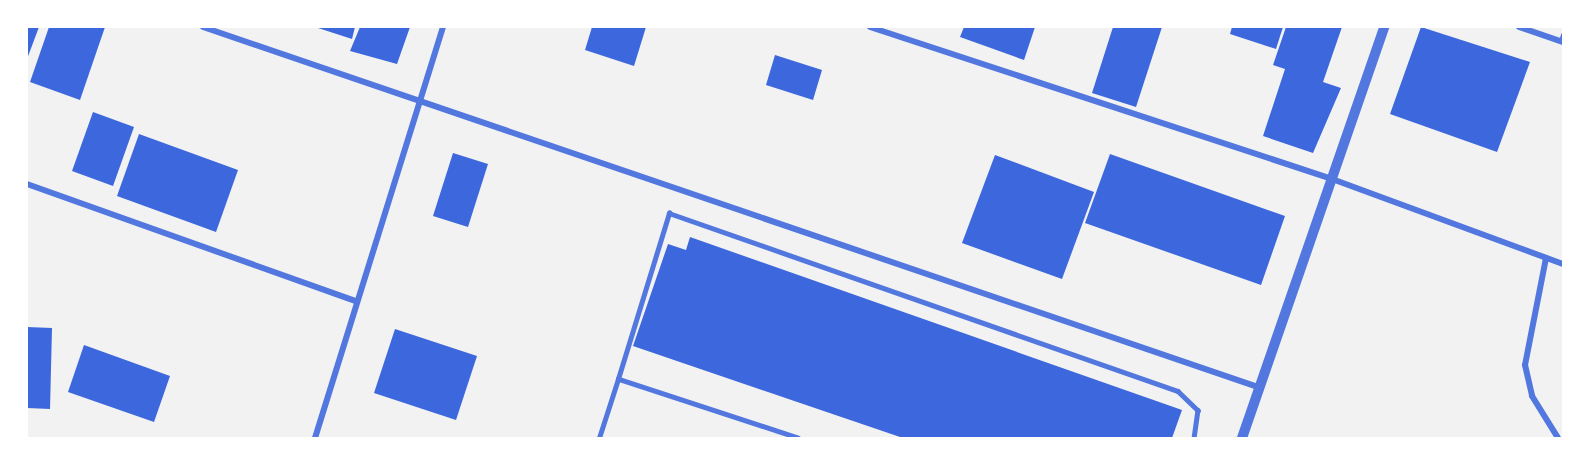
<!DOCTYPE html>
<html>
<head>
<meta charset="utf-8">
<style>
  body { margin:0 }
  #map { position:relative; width:1590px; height:465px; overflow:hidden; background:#f2f2f2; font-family:"Fira Sans Condensed",sans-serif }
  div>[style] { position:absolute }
  .building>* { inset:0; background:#3d67dc }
  .service>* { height:4.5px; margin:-2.25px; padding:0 2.25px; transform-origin:2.25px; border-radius:2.25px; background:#5277de }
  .minor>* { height:6px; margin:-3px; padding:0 3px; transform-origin:3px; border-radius:3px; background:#5277de }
  .tertiary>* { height:10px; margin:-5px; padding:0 5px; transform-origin:5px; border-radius:5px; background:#5277de }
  span { translate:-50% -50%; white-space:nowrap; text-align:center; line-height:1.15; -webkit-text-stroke:5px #fff; paint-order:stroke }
  .frame { position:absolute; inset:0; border:28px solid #fff; pointer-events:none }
</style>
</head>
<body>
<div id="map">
  <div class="building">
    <i style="clip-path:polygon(27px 27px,39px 27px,27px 59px)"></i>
    <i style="clip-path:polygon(49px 27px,105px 27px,80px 100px,30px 82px)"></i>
    <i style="clip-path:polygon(315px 27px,355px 27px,352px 39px)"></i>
    <i style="clip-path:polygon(360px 27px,410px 27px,397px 64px,350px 51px)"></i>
    <i style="clip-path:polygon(592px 27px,646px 27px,634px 66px,585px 50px)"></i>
    <i style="clip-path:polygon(964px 27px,1035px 27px,1024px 60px,960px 37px)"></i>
    <i style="clip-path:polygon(1113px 27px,1162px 27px,1136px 107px,1092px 93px)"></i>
    <i style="clip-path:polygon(1232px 27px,1283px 27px,1276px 49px,1230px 34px)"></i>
    <i style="clip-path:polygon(1286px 27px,1342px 27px,1323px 82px,1341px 88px,1313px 153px,1263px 136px,1285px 69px,1273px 65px)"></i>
    <i style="clip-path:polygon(1421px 27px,1530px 62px,1497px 152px,1390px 114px)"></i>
    <i style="clip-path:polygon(775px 55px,822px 70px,813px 100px,766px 85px)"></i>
    <i style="clip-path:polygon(93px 112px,134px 127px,113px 186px,72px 171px)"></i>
    <i style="clip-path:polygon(139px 134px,238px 170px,216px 232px,117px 196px)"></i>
    <i style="clip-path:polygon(453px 153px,488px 164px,468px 227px,433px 216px)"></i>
    <i style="clip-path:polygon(1110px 154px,1285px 216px,1261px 285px,1085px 223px)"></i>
    <i style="clip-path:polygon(995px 155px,1094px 192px,1062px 279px,962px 243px)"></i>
    <i style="clip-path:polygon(690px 237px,1182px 410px,1172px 438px,903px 438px,633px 346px,668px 244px,686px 250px)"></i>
    <i style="clip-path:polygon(27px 327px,52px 328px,50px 409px,27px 408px)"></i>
    <i style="clip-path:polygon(395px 329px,477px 356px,456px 420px,374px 393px)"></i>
    <i style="clip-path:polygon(84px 345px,170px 376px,154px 422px,68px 392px)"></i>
  </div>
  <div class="service">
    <i style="left:1561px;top:41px;width:6px;rotate:-72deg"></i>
    <i style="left:599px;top:438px;width:62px;rotate:-72.1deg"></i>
    <i style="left:798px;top:438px;width:189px;rotate:-161.9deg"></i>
    <i style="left:618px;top:379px;width:174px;rotate:-72.9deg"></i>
    <i style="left:669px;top:213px;width:539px;rotate:19.28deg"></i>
    <i style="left:1178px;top:391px;width:28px;rotate:44deg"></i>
    <i style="left:1198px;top:410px;width:28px;rotate:98deg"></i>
  </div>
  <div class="minor">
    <i style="left:203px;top:27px;width:1115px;rotate:18.84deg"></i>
    <i style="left:870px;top:27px;width:486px;rotate:18.2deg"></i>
    <i style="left:1332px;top:179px;width:246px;rotate:20.2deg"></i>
    <i style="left:1519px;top:27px;width:46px;rotate:18.8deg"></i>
    <i style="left:27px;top:184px;width:349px;rotate:19.6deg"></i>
    <i style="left:1546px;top:258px;width:109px;rotate:101.1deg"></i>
    <i style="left:1525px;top:365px;width:32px;rotate:77deg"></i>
    <i style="left:1532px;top:396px;width:49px;rotate:58.2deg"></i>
    <i style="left:315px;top:438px;width:430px;rotate:-72.7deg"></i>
  </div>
  <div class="tertiary">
    <i style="left:1242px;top:438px;width:435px;rotate:-70.9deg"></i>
  </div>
  <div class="frame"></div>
</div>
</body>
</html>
